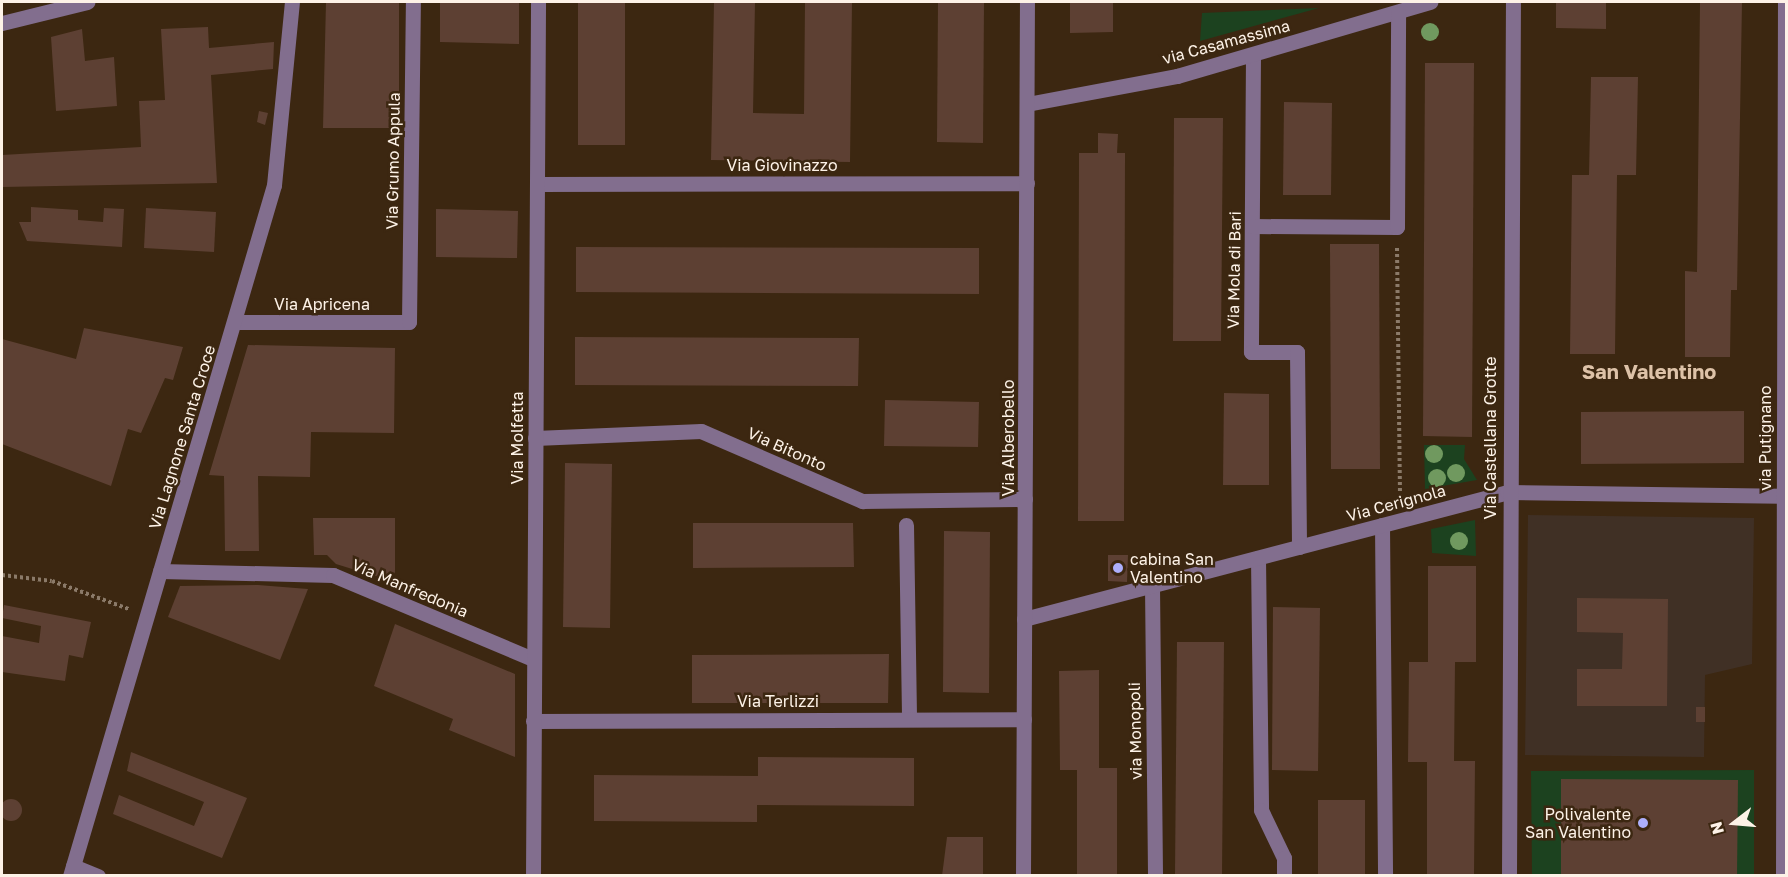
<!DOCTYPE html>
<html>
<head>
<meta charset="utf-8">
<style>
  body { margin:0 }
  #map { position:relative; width:1788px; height:877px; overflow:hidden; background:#3c2711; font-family:"Golos Text",sans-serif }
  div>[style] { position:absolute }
  .education>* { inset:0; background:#403025 }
  .green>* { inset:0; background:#1c421f }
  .building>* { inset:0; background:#5d4033 }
  .round { border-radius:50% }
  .path>* { height:4px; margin-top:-2px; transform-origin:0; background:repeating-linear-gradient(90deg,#8b7a69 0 3px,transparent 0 6px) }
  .minor>* { height:15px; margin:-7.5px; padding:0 7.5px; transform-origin:7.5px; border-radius:7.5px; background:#826e8e }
  .trees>* { width:18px; height:18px; margin:-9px; border-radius:50%; background:#70995f }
  .dots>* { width:16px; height:16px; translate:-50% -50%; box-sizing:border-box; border:3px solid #3c2711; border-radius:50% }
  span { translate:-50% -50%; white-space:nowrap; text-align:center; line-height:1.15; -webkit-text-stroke:5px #3c2711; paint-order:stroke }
  .street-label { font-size:16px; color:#fdf2e7 }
  .poi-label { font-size:16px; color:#fdf2e7 }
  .left { translate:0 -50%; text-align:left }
  .right { translate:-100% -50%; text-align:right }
  .quarter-label { font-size:20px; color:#ddc2a8; font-weight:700 }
  .frame { position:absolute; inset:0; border:3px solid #fdf2e7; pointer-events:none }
  .north { position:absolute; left:1704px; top:793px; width:60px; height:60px; -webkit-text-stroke:4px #3c2711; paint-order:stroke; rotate:254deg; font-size:16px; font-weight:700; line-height:24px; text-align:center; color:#fdf2e7 }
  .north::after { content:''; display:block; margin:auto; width:21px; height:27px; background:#fdf2e7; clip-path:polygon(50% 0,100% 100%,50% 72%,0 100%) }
</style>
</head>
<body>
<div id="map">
  <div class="education">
    <i style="clip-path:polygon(1528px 515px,1754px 518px,1752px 664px,1705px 675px,1704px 757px,1525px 755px)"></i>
  </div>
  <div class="green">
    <i style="clip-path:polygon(1319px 8px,1200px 41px,1202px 13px)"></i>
    <i style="clip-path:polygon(1424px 445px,1465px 445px,1464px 459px,1477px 480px,1425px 489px)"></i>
    <i style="clip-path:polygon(1475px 520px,1476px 556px,1432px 553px,1431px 529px)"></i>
    <i style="clip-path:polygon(1754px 770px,1754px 875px,1532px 875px,1531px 771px)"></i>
  </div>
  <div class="building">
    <i style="clip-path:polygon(326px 2px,399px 2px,399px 128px,323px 128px)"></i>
    <i style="clip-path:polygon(440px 2px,519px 2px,519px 44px,440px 42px)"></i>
    <i style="clip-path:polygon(578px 2px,625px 2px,625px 145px,578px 145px)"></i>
    <i style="clip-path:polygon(714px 2px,755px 2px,753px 113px,804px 114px,805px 2px,852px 2px,850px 162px,711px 160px)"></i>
    <i style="clip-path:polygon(938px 2px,984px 2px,983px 143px,937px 142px)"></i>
    <i style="clip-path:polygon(1070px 2px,1113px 2px,1113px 32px,1070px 33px)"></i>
    <i style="clip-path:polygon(1556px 2px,1606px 2px,1606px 29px,1556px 28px)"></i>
    <i style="clip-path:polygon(1700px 2px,1742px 2px,1737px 290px,1731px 290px,1730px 357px,1685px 357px,1685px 271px,1697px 272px)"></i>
    <i style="clip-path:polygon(208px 27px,209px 48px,274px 42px,273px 69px,211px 75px,217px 183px,2px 187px,2px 155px,141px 147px,139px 101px,165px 100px,161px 29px)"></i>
    <i style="clip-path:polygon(82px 29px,85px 61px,114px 57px,117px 106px,56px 111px,51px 37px)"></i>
    <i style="clip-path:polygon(1425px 63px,1474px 63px,1472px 437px,1423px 436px)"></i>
    <i style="clip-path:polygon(1591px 77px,1638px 77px,1636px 175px,1617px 175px,1615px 354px,1570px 354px,1572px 175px,1589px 175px)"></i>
    <i style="clip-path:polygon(1284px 102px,1332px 103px,1331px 195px,1283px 195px)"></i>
    <i style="clip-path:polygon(259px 111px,268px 113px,265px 125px,257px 122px)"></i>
    <i style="clip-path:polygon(1174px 118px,1223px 118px,1221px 341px,1173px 341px)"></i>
    <i style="clip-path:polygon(1098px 133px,1118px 134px,1117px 153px,1125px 153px,1124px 521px,1078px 521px,1079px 153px,1098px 153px)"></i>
    <i style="clip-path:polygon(31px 207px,78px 210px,78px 220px,103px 222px,104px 208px,124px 209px,122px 247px,27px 241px,19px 222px,31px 222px)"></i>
    <i style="clip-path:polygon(146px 208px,216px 212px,214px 252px,144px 248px)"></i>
    <i style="clip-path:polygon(436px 209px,518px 211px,517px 258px,436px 257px)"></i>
    <i style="clip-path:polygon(1330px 244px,1379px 244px,1380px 469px,1331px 469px)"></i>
    <i style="clip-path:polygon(576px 247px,979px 248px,979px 294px,576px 292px)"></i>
    <i style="clip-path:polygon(84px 328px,183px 347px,173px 380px,165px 378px,141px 433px,128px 429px,111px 486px,2px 444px,2px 339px,76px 359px)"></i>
    <i style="clip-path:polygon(575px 337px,859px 338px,858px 386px,575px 385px)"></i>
    <i style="clip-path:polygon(248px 345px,395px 348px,394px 433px,311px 432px,310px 477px,258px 476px,259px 551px,225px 551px,224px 476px,209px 475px)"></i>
    <i style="clip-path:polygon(1224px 393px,1269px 394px,1269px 485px,1223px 485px)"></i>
    <i style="clip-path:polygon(885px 400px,979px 402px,978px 447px,884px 446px)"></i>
    <i style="clip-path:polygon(1744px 411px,1744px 463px,1581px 464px,1581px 412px)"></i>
    <i style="clip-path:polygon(565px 463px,612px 464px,610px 628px,563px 627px)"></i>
    <i style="clip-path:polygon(313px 518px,395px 518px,395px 574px,375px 576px,336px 564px,327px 555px,314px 555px)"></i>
    <i style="clip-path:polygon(693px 523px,853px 523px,854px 567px,693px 568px)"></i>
    <i style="clip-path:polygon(944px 531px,990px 532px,989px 693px,943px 692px)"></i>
    <i style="clip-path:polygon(1108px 555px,1128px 555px,1127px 582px,1108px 581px)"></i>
    <i style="clip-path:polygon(1428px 566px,1476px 566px,1476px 662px,1455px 662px,1454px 761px,1475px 761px,1474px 876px,1427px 876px,1427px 762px,1408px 762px,1409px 662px,1428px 662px)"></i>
    <i style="clip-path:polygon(258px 585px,308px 589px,280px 660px,168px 617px,180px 586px)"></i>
    <i style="clip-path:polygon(1577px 598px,1668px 599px,1667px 706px,1577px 706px,1577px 669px,1622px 669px,1623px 633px,1577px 632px)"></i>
    <i style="clip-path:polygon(4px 605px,91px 622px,83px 658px,69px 655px,65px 681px,2px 672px,2px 636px,39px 643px,41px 626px,2px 618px)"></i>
    <i style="clip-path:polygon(1273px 607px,1320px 608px,1318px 771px,1272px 770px)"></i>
    <i style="clip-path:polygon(395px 624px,515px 674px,515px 757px,449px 730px,453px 719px,374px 686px)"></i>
    <i style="clip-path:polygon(1177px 642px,1224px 642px,1222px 876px,1175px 876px)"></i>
    <i style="clip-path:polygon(889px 654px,888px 703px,692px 703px,692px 655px)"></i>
    <i style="clip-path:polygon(1099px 670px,1099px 768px,1117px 768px,1117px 876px,1077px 876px,1077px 770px,1060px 770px,1059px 671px)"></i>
    <i style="clip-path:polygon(1696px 707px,1705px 707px,1705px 722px,1696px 722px)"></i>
    <i style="clip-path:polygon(131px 752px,247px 798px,222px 858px,113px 814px,119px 795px,194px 826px,204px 802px,127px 771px)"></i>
    <i style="clip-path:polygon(758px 757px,914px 758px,914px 806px,757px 805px,757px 822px,594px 821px,594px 775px,758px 776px)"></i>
    <i style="clip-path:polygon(1561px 779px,1738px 780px,1737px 876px,1561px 876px)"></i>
    <i class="round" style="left:0;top:799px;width:22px;height:22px"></i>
    <i style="clip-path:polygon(1318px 800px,1365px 800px,1365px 876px,1318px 876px)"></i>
    <i style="clip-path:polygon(947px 837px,983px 837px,983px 876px,942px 876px)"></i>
  </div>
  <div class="path">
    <i style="left:1397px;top:248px;width:251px;rotate:89.3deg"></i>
    <i style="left:2px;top:575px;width:50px;rotate:6.8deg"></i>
    <i style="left:52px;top:581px;width:82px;rotate:20deg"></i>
  </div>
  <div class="minor">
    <i style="left:2px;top:23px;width:88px;rotate:-13.9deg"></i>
    <i style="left:1253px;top:55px;width:297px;rotate:90.4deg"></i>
    <i style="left:1251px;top:352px;width:46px"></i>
    <i style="left:1297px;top:352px;width:195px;rotate:89.4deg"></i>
    <i style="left:1027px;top:104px;width:153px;rotate:-10.6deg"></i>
    <i style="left:1177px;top:76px;width:264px;rotate:-16.3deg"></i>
    <i style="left:537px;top:184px;width:490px;rotate:-0.1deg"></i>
    <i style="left:1252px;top:226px;width:145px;rotate:0.4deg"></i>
    <i style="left:1397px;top:227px;width:215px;rotate:-89.7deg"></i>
    <i style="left:236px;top:322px;width:173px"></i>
    <i style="left:409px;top:322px;width:320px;rotate:-89.3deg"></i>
    <i style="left:535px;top:438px;width:166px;rotate:-2.4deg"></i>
    <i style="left:701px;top:431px;width:176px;rotate:23.5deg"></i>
    <i style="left:862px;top:501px;width:163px;rotate:-0.7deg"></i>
    <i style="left:906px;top:525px;width:194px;rotate:89.1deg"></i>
    <i style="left:1382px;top:525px;width:351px;rotate:89.5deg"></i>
    <i style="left:1258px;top:558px;width:252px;rotate:89.3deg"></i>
    <i style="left:1261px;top:810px;width:53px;rotate:64.4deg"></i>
    <i style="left:1284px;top:858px;width:18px;rotate:90deg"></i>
    <i style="left:160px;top:571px;width:173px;rotate:1.3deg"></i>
    <i style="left:333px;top:575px;width:217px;rotate:22.8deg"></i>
    <i style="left:1152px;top:586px;width:290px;rotate:89.4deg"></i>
    <i style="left:1024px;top:619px;width:499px;rotate:-14.7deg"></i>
    <i style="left:1507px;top:492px;width:279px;rotate:0.8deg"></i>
    <i style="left:533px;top:721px;width:491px;rotate:-0.2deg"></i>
    <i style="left:73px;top:866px;width:27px;rotate:22deg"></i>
    <i style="left:70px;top:876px;width:720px;rotate:-73.55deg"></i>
    <i style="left:274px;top:185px;width:184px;rotate:-84.4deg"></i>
    <i style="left:533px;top:876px;width:874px;rotate:-89.67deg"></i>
    <i style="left:1023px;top:876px;width:874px;rotate:-89.74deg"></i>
    <i style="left:1509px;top:876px;width:874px;rotate:-89.74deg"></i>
    <i style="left:1783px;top:876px;width:874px;rotate:-89.87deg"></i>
  </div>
  <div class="trees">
    <i style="left:1430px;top:32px"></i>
    <i style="left:1434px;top:454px"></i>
    <i style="left:1456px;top:473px"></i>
    <i style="left:1437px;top:478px"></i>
    <i style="left:1459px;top:541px"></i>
  </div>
  <div class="dots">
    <i style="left:1118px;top:568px;background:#adaffb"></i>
    <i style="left:1643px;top:823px;background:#adaffb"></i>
  </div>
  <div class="street-label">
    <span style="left:1226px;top:42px;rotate:-15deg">via Casamassima</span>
    <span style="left:393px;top:161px;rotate:-89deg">Via Grumo Appula</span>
    <span style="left:782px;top:165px">Via Giovinazzo</span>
    <span style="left:1234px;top:270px;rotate:-89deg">Via Mola di Bari</span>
    <span style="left:322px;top:304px">Via Apricena</span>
    <span style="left:182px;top:437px;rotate:-73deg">Via Lagnone Santa Croce</span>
    <span style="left:517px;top:438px;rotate:-90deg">Via Molfetta</span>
    <span style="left:1008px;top:438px;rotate:-90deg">Via Alberobello</span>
    <span style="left:1490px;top:438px;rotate:-90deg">Via Castellana Grotte</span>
    <span style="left:1765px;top:438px;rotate:-90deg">via Putignano</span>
    <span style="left:787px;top:449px;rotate:24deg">Via Bitonto</span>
    <span style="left:1396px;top:503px;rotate:-15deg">Via Cerignola</span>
    <span style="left:410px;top:588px;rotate:23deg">Via Manfredonia</span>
    <span style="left:778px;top:701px">Via Terlizzi</span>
    <span style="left:1135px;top:731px;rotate:-91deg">via Monopoli</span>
  </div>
  <div class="poi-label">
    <span class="left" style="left:1130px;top:568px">cabina San<br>Valentino</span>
    <span class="right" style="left:1631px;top:823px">Polivalente<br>San Valentino</span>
  </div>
  <div class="quarter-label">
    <span style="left:1649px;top:371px">San Valentino</span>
  </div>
  <div class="frame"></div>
  <div class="north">N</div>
</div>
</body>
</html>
